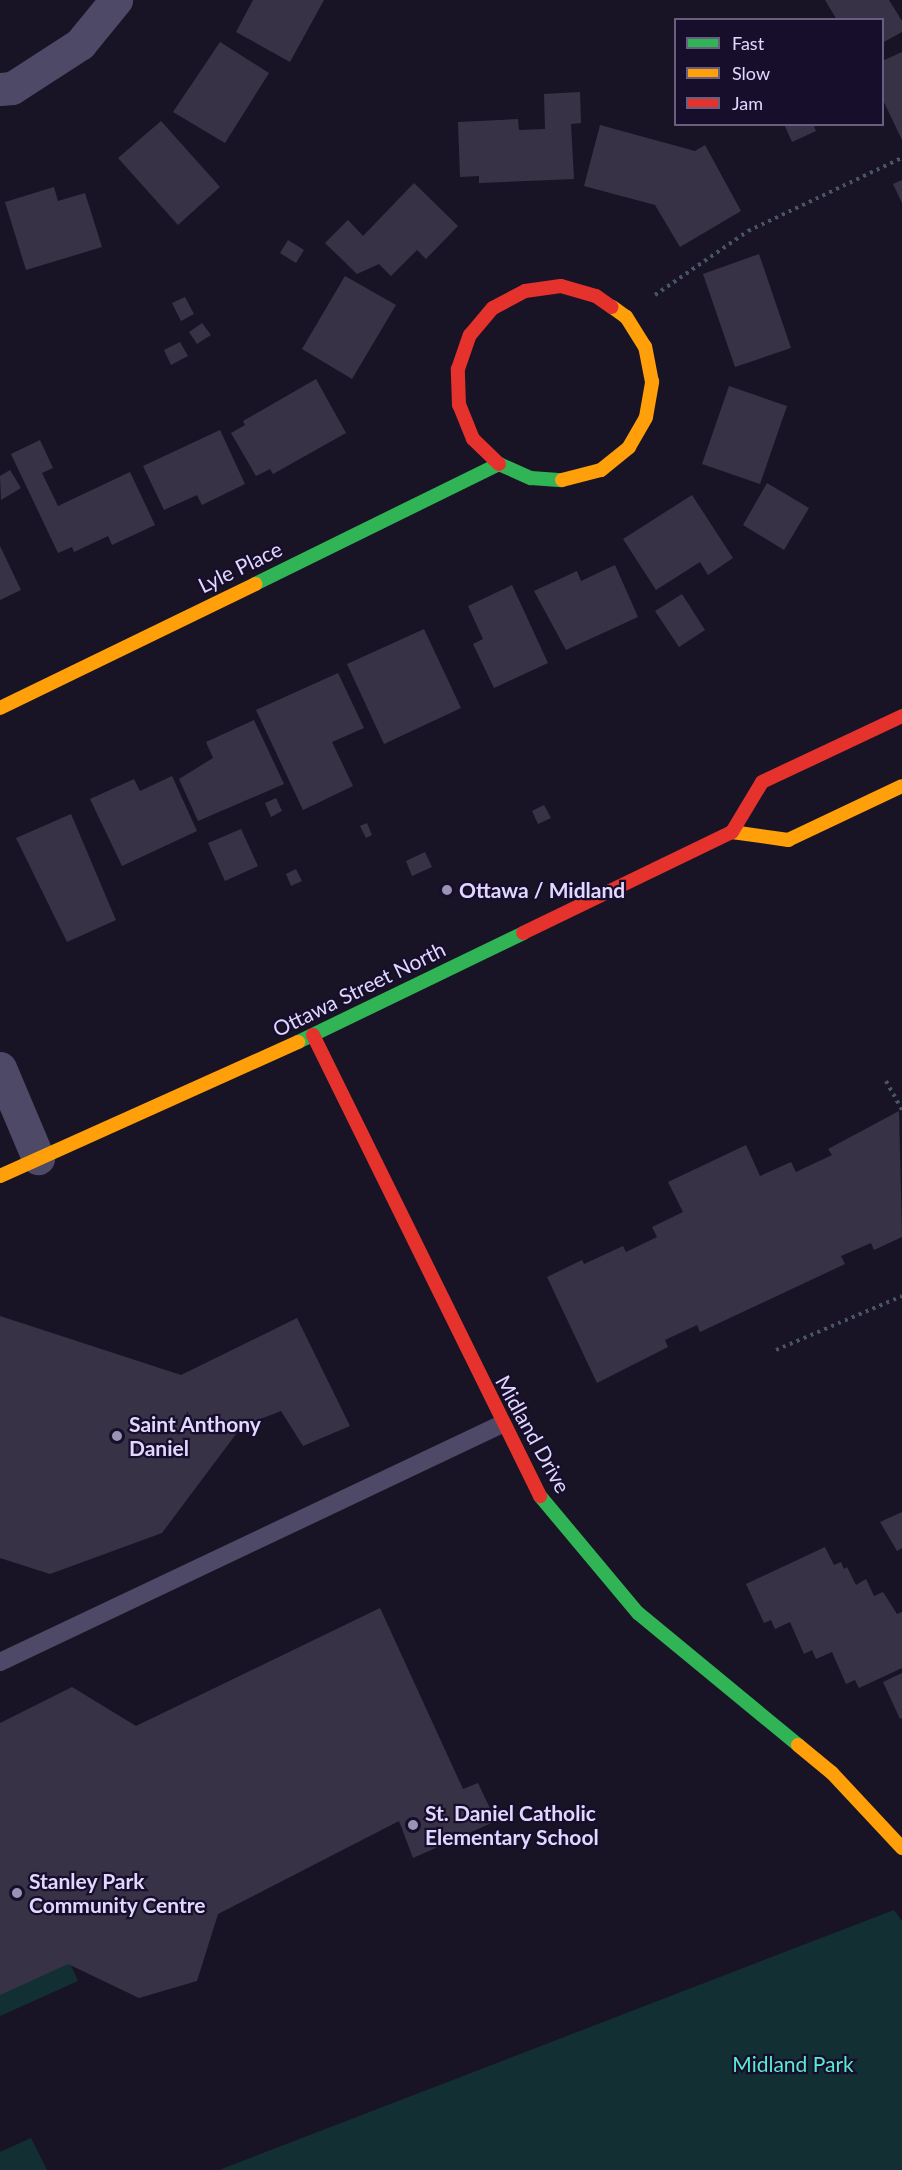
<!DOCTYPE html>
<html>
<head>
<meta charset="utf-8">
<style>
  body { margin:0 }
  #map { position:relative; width:902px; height:2170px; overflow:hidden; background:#191425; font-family:Lato,sans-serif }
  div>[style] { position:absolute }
  .green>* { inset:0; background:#123034 }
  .building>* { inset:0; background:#383246 }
  .path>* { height:4px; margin-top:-2px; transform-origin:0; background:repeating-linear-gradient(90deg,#475567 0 3px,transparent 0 7.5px) }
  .lane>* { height:18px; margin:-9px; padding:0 9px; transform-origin:9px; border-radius:9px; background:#4d4966 }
  .street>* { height:33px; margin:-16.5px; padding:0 16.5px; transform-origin:16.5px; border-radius:16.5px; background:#4d4966 }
  .fast>* { height:14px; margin:-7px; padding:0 7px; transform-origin:7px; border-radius:7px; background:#30b455 }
  .slow>* { height:14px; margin:-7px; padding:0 7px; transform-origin:7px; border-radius:7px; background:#ff9f0a }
  .jam>* { height:14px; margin:-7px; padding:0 7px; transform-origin:7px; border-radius:7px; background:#e5322d }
  .dots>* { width:16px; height:16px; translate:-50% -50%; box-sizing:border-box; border:3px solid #160e2b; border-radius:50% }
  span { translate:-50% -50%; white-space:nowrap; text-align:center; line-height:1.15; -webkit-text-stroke:4.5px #160e2b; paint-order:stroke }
  .street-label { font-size:21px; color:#e0d8ff }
  .poi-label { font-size:21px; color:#e0d8ff; font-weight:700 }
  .left { translate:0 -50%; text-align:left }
  .park-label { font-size:21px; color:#59ebd3 }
  .legend { position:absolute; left:674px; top:18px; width:210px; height:108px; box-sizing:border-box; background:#160e2b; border:2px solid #675f80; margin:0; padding:8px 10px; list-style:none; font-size:18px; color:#e0d8ff }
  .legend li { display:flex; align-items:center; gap:12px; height:30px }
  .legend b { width:30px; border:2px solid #675f80 }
</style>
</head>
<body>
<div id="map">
  <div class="green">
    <i style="clip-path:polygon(0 1808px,78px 1981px,0 2016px)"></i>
    <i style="clip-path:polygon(894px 1910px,902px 1921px,902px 2170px,219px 2170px)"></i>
    <i style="clip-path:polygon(31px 2138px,47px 2170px,0 2170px,0 2152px)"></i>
  </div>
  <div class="building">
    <i style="clip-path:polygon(253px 0,324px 0,290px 62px,236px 32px)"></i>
    <i style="clip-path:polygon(825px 0,889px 0,902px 21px,902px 32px,882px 43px,882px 20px,837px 20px)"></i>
    <i style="clip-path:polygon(220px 42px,269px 73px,225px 143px,173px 112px)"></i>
    <i style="clip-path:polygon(902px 52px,902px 140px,882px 98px,882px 61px)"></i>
    <i style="clip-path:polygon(580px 92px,581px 123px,571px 124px,574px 179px,479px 183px,479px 176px,460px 177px,458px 122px,518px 119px,519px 130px,545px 129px,544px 94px)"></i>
    <i style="clip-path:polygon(161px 121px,220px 187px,178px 225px,118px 158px)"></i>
    <i style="clip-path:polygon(784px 124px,813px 124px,816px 131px,792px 142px)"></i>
    <i style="clip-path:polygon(600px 125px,695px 151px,705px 145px,741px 211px,680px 247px,655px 205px,584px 186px)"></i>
    <i style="clip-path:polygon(902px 180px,902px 203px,893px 184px)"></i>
    <i style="clip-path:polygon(414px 183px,458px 226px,426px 259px,417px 250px,391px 276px,379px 264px,357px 274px,325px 243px,348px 220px,363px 236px)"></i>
    <i style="clip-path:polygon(54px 187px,58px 201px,85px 193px,102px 247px,26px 270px,5px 202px)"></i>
    <i style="clip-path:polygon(288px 240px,304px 250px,296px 263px,280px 253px)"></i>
    <i style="clip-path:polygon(759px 254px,791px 348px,735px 367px,703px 274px)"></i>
    <i style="clip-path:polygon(345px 276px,396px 305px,352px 379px,302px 349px)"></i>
    <i style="clip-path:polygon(185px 297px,194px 314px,181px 321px,172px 303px)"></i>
    <i style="clip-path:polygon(202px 323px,211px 335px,197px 344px,189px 332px)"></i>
    <i style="clip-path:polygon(180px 342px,188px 356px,171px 365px,164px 350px)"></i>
    <i style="clip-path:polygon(316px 379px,346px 433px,273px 474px,270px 469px,256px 476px,231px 433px,245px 425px,243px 421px)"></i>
    <i style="clip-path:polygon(729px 386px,787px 406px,760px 484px,702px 464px)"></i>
    <i style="clip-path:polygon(220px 430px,245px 484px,202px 505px,197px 495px,164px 510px,143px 466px)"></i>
    <i style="clip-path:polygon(40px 440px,53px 468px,42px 473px,58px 506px,130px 472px,155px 525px,112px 545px,108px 536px,74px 552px,72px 547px,58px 553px,11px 454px)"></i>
    <i style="clip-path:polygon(10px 470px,21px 488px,1px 500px,0 476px)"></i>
    <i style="clip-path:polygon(767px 483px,809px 508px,784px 550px,743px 525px)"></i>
    <i style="clip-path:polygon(692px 495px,733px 558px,708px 575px,700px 562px,656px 590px,623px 539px)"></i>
    <i style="clip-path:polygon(0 546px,21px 590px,0 600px)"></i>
    <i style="clip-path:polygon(615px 565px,638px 617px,566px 650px,534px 591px,577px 571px,581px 581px)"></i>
    <i style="clip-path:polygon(512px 585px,548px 663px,494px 688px,473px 644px,483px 639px,468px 606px)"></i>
    <i style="clip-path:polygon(682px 594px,705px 630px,679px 647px,655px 611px)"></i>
    <i style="clip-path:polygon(424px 629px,461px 708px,384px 744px,347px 664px)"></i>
    <i style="clip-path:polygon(338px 673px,364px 728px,332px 742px,353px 786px,303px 810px,256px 710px)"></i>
    <i style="clip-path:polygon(254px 720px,284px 784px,198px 821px,179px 779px,213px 758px,206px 742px)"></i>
    <i style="clip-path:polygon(172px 776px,197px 831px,122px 866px,90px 799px,134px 779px,140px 791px)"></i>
    <i style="clip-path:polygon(276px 798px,282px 811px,271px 817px,265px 803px)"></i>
    <i style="clip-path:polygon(544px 805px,551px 818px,538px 824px,532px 811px)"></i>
    <i style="clip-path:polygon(71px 814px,116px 920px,67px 942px,16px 838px)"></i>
    <i style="clip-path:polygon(367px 823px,372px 835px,366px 838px,360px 826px)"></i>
    <i style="clip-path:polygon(241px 829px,258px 866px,225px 881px,208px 843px)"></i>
    <i style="clip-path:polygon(425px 852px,432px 867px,412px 876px,406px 861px)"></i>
    <i style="clip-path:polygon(296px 869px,302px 881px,291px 886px,286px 874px)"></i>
    <i style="clip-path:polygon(899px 1111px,902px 1237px,874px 1250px,871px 1243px,841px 1256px,845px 1264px,700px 1332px,697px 1325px,665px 1340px,668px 1347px,597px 1383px,547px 1277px,582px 1260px,584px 1264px,623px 1246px,626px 1252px,657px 1237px,652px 1227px,683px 1212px,668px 1182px,746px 1145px,760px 1176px,791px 1162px,796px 1172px,832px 1155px,828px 1149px)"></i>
    <i style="clip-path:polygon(0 1316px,181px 1375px,297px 1318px,350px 1426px,303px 1446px,281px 1411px,242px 1426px,162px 1533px,50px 1574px,0 1558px)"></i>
    <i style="clip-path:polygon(902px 1512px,902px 1548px,897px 1551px,880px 1522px)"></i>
    <i style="clip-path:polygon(825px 1547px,834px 1565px,841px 1562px,844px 1569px,847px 1567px,856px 1585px,866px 1579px,874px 1596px,883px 1592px,897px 1614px,902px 1612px,902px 1668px,859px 1688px,855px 1680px,846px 1684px,832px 1652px,816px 1659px,812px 1650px,804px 1654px,790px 1622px,775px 1629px,771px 1620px,764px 1623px,746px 1584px)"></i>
    <i style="clip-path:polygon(380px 1608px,463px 1789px,478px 1783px,496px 1821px,413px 1858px,399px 1821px,218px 1914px,197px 1981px,139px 1998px,68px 1964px,0 1995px,0 1723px,72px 1687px,136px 1726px)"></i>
    <i style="clip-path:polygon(902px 1673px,902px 1718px,900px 1719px,883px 1682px)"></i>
  </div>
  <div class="path">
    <i style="left:655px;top:295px;width:113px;rotate:-34.5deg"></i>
    <i style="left:748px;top:231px;width:170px;rotate:-25.4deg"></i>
    <i style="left:886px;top:1081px;width:33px;rotate:61deg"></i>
    <i style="left:776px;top:1350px;width:137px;rotate:-23.2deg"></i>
  </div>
  <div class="lane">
    <i style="left:0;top:1662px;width:553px;rotate:-25.36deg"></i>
  </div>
  <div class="street">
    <i style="left:0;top:89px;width:12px;rotate:-5deg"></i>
    <i style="left:12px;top:88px;width:81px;rotate:-32.9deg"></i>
    <i style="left:80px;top:44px;width:57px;rotate:-50.7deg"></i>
    <i style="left:0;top:1068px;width:98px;rotate:67.1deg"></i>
  </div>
  <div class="fast">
    <i style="left:255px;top:584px;width:272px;rotate:-26.2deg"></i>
    <i style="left:499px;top:464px;width:35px;rotate:24deg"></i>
    <i style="left:531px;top:478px;width:31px;rotate:4deg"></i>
    <i style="left:298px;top:1042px;width:250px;rotate:-25.8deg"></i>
    <i style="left:540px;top:1496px;width:153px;rotate:50.1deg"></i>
    <i style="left:638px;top:1613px;width:207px;rotate:39.5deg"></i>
  </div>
  <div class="slow">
    <i style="left:562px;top:480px;width:40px;rotate:-14.4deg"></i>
    <i style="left:601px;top:470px;width:36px;rotate:-39deg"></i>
    <i style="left:629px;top:447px;width:34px;rotate:-60deg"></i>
    <i style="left:646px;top:417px;width:36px;rotate:-80deg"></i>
    <i style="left:652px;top:382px;width:36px;rotate:-101deg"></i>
    <i style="left:645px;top:347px;width:36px;rotate:-122deg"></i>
    <i style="left:626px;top:317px;width:17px;rotate:-144deg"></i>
    <i style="left:0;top:708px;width:284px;rotate:-25.9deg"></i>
    <i style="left:732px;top:832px;width:57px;rotate:8.1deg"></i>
    <i style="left:788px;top:840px;width:126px;rotate:-25.3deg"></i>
    <i style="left:0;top:1176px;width:327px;rotate:-24.2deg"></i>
    <i style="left:798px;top:1745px;width:44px;rotate:39.5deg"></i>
    <i style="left:832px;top:1773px;width:103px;rotate:47deg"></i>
  </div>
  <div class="jam">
    <i style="left:499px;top:464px;width:36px;rotate:-136deg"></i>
    <i style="left:473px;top:439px;width:37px;rotate:-112deg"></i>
    <i style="left:459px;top:405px;width:36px;rotate:-92deg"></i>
    <i style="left:458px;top:369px;width:36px;rotate:-71deg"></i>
    <i style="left:470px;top:335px;width:35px;rotate:-50deg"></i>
    <i style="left:493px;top:308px;width:36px;rotate:-28deg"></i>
    <i style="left:525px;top:291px;width:36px;rotate:-8deg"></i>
    <i style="left:561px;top:286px;width:36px;rotate:16deg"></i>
    <i style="left:596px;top:296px;width:19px;rotate:35deg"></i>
    <i style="left:523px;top:933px;width:232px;rotate:-25.8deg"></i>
    <i style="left:732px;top:832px;width:58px;rotate:-59deg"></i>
    <i style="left:762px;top:782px;width:155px;rotate:-25.2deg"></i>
    <i style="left:313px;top:1035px;width:514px;rotate:63.78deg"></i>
  </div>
  <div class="dots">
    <i style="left:447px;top:890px;background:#9a93b3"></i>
    <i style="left:117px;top:1436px;background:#9a93b3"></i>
    <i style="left:413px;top:1825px;background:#9a93b3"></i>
    <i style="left:17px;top:1893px;background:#9a93b3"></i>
  </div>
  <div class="street-label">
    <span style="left:240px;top:567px;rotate:-26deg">Lyle Place</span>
    <span style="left:359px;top:989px;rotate:-26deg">Ottawa Street North</span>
    <span style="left:533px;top:1434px;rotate:61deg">Midland Drive</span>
  </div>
  <div class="poi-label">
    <span class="left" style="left:459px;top:890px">Ottawa / Midland</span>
    <span class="left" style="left:129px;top:1436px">Saint Anthony<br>Daniel</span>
    <span class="left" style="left:425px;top:1825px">St. Daniel Catholic<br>Elementary School</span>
    <span class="left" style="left:29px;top:1893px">Stanley Park<br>Community Centre</span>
  </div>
  <div class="park-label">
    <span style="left:793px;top:2064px">Midland Park</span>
  </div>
  <ul class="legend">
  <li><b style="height:8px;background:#30b455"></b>Fast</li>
  <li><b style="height:8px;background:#ff9f0a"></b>Slow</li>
  <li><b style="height:8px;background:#e5322d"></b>Jam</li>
  </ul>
</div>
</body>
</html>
